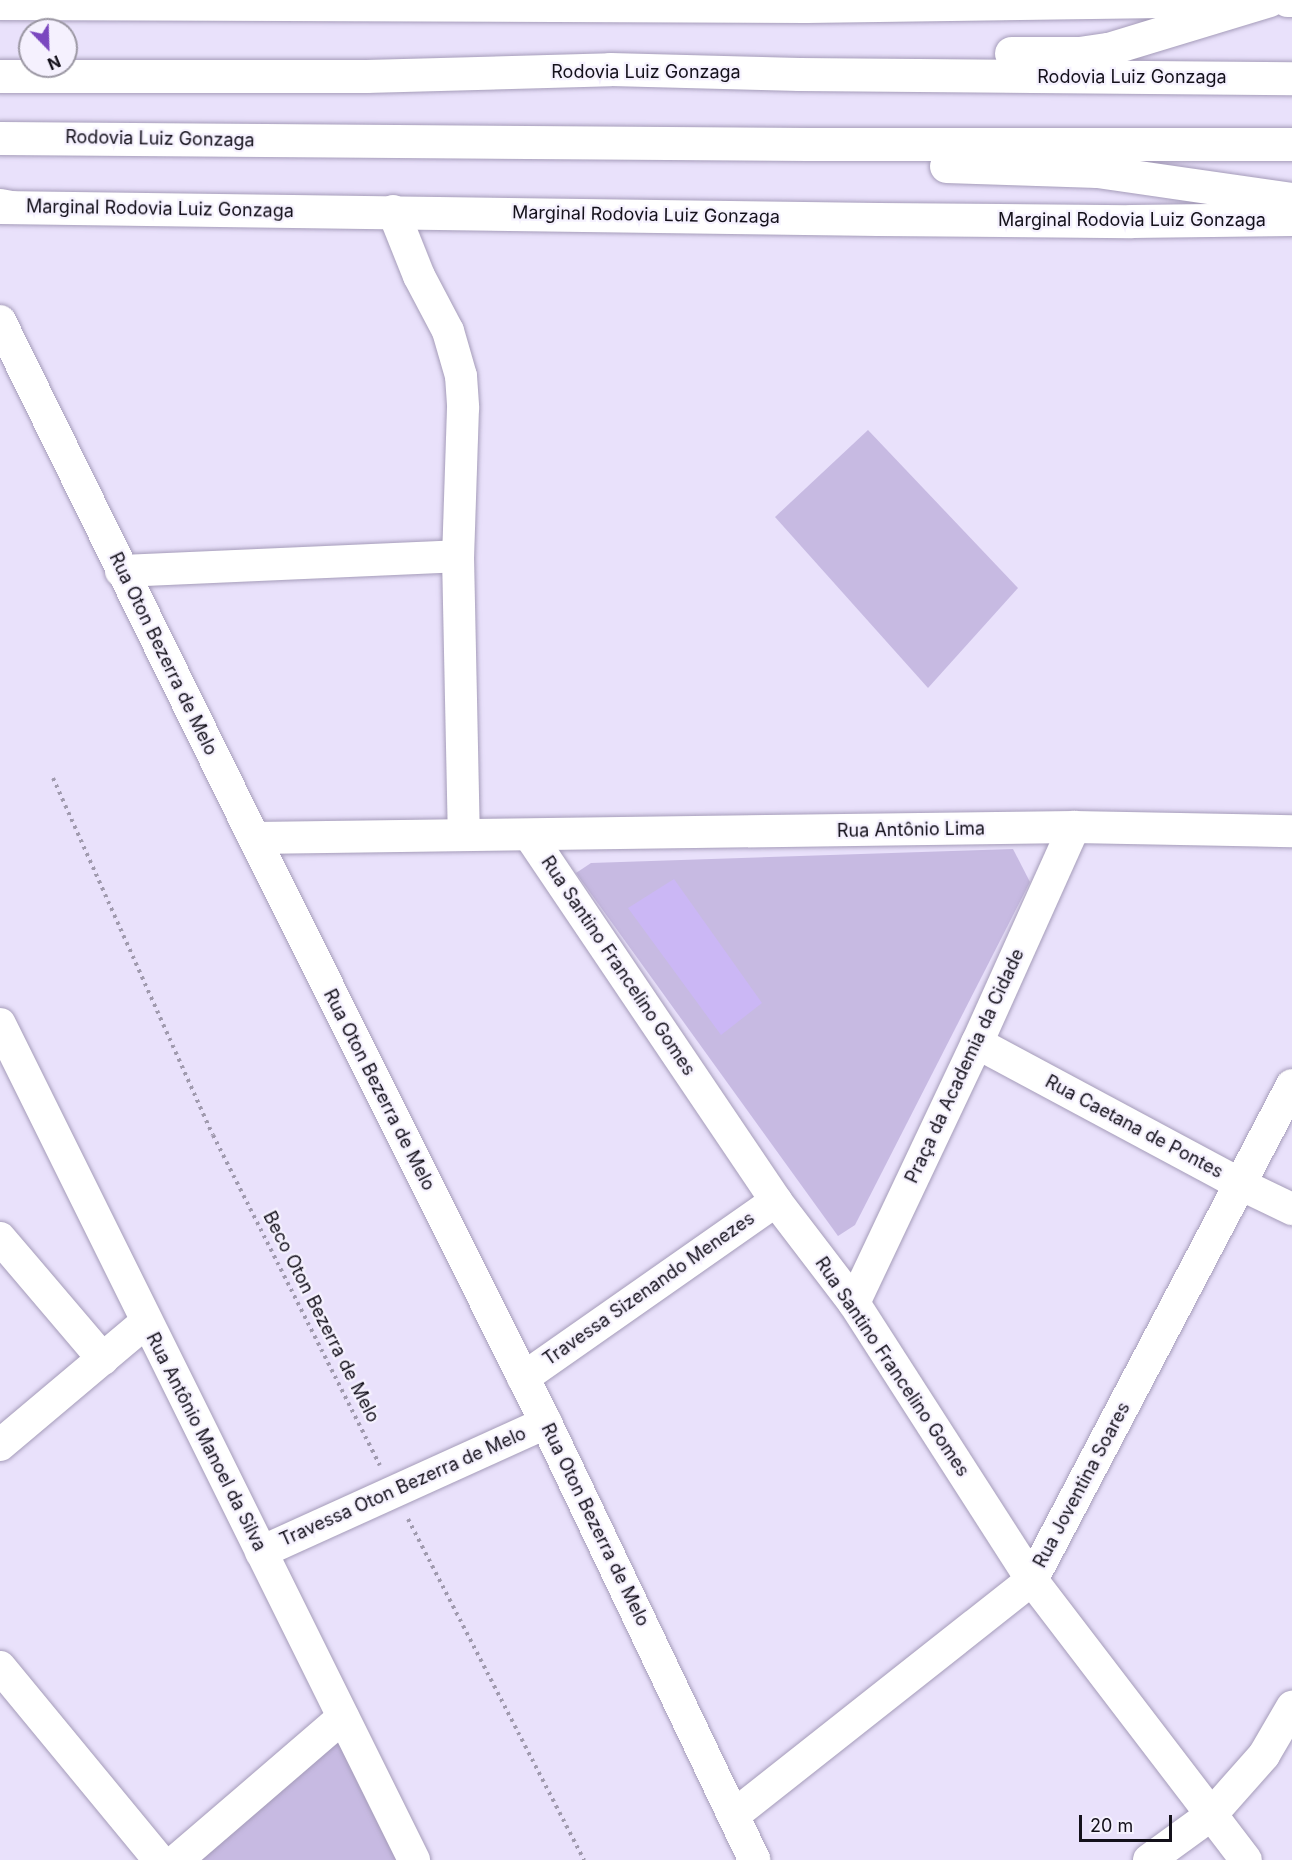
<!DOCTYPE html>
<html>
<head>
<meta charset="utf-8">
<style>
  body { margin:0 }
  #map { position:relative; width:1292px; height:1860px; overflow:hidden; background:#e9e1fb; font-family:Inter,sans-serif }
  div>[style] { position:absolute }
  .green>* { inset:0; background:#c7bae2 }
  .building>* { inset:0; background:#cbb7f5 }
  .path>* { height:4px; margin-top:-2px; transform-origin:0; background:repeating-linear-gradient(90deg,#a09aae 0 3px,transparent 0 7.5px) }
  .roads { filter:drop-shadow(0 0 2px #a59cb9) drop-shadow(0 0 2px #a59cb9) }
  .minor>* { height:32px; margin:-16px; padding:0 16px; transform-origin:16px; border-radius:16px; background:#fff }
  .major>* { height:33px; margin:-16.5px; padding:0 16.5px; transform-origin:16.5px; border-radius:16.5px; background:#fff }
  .highway>* { height:33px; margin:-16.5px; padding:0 16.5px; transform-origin:16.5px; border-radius:16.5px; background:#fff }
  span { translate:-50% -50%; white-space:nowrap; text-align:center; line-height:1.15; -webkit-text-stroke:4.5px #f5f1fe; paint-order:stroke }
  .street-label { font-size:18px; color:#14111b }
  .north { position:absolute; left:18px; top:18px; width:60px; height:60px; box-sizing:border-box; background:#f5f1fe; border:2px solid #9b97a3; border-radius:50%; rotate:157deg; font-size:16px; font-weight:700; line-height:24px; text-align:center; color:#14111b }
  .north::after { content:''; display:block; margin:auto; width:21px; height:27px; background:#7a47bf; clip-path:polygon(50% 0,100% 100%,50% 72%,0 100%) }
  .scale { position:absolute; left:1079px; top:1815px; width:93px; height:27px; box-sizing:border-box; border:3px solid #14111b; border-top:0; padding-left:8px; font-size:18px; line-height:21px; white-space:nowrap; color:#14111b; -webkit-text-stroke:4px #f5f1fe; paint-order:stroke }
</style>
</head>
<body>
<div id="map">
  <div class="green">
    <i style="clip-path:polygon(868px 430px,1018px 588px,928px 688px,775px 517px)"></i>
    <i style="clip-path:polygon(1013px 849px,1030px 882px,855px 1225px,838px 1236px,576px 873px,591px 863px)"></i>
    <i style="clip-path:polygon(343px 1717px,414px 1860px,177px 1860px)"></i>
  </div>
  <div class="building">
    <i style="clip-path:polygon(674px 879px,762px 1003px,721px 1035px,628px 908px)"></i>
  </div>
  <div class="path">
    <i style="left:53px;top:778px;width:391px;rotate:65.9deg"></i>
    <i style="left:213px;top:1135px;width:370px;rotate:63.2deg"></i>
    <i style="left:408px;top:1519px;width:384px;rotate:62.7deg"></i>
  </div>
  <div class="roads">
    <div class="minor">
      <i style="left:393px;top:211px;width:70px;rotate:68.2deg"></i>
      <i style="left:419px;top:276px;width:62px;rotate:62.2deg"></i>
      <i style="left:448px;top:331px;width:47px;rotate:73.9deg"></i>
      <i style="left:461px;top:376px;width:32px;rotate:86deg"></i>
      <i style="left:463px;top:408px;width:148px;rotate:91.9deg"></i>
      <i style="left:458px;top:556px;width:278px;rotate:88.8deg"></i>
      <i style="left:0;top:321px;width:576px;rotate:63.84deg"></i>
      <i style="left:254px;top:838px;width:654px;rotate:63.47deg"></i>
      <i style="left:546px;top:1423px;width:484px;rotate:64.5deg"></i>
      <i style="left:121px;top:571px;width:337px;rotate:-2.5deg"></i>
      <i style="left:530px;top:836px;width:440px;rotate:56deg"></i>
      <i style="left:776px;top:1201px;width:128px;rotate:52.6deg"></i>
      <i style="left:854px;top:1303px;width:329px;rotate:57.3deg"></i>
      <i style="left:1032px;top:1580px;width:352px;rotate:52.6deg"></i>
      <i style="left:254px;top:838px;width:820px;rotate:-0.77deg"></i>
      <i style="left:1074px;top:827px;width:218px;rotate:1.1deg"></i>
      <i style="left:0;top:1024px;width:933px;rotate:63.65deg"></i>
      <i style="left:977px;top:1043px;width:298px;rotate:28.2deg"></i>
      <i style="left:1240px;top:1184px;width:58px;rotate:25.7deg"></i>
      <i style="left:0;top:1238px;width:159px;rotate:49.6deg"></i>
      <i style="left:854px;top:1303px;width:288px;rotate:-64.7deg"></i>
      <i style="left:977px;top:1043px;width:237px;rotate:-65.8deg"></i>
      <i style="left:523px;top:1378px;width:309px;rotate:-35deg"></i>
      <i style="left:0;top:1445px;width:191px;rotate:-40.1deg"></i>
      <i style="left:261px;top:1552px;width:313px;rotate:-24.4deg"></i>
      <i style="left:0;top:1667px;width:250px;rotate:50.5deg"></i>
      <i style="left:734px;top:1815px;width:380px;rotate:-38.3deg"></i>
      <i style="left:1032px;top:1580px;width:559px;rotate:-62.29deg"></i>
      <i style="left:177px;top:1860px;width:219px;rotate:-40.7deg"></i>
      <i style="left:1149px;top:1860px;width:77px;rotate:-36deg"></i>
      <i style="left:1211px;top:1815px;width:80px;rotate:-48.5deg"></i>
      <i style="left:1264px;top:1755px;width:56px;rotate:-59.7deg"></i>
    </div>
    <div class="major">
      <i style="left:1287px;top:0;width:5px"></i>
      <i style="left:0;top:3px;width:806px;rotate:0.21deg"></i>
      <i style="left:806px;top:6px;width:447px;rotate:-0.8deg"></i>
      <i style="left:0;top:207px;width:878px;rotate:0.78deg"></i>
      <i style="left:878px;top:219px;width:253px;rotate:0.5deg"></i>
      <i style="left:1131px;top:221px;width:161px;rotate:-0.7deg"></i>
    </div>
    <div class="highway">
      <i style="left:1011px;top:53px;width:68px"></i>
      <i style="left:1079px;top:53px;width:29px;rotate:-8deg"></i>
      <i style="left:1108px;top:49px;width:168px;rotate:-16.9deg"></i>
      <i style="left:0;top:76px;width:366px"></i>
      <i style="left:366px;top:76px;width:244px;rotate:-1.6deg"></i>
      <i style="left:610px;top:69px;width:189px;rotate:1.5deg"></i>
      <i style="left:799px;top:74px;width:493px;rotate:0.5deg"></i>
      <i style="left:0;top:138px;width:808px;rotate:0.43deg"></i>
      <i style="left:808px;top:144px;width:484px"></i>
      <i style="left:946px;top:166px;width:151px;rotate:1.9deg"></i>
      <i style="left:1097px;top:171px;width:197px;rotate:8.2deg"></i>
      <i style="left:0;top:205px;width:11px;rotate:10deg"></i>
    </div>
  </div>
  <div class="street-label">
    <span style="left:646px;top:72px">Rodovia Luiz Gonzaga</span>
    <span style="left:1132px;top:77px">Rodovia Luiz Gonzaga</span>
    <span style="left:160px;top:139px;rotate:1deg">Rodovia Luiz Gonzaga</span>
    <span style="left:160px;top:209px;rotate:1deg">Marginal Rodovia Luiz Gonzaga</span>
    <span style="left:646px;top:215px;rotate:1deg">Marginal Rodovia Luiz Gonzaga</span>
    <span style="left:1132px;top:220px">Marginal Rodovia Luiz Gonzaga</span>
    <span style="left:163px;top:654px;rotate:64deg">Rua Oton Bezerra de Melo</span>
    <span style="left:911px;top:830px;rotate:-1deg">Rua Antônio Lima</span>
    <span style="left:618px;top:966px;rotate:56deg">Rua Santino Francelino Gomes</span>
    <span style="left:965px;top:1066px;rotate:-65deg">Praça da Academia da Cidade</span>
    <span style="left:379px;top:1090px;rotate:63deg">Rua Oton Bezerra de Melo</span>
    <span style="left:1134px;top:1127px;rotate:28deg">Rua Caetana de Pontes</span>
    <span style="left:649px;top:1289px;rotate:-35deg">Travessa Sizenando Menezes</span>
    <span style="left:321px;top:1317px;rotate:63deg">Beco Oton Bezerra de Melo</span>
    <span style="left:892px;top:1367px;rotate:56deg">Rua Santino Francelino Gomes</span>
    <span style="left:206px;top:1442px;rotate:63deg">Rua Antônio Manoel da Silva</span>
    <span style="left:1082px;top:1485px;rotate:-62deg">Rua Joventina Soares</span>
    <span style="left:403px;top:1487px;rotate:-24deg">Travessa Oton Bezerra de Melo</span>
    <span style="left:595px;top:1525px;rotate:64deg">Rua Oton Bezerra de Melo</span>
  </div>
  <div class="north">N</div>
  <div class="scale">20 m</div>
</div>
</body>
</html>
